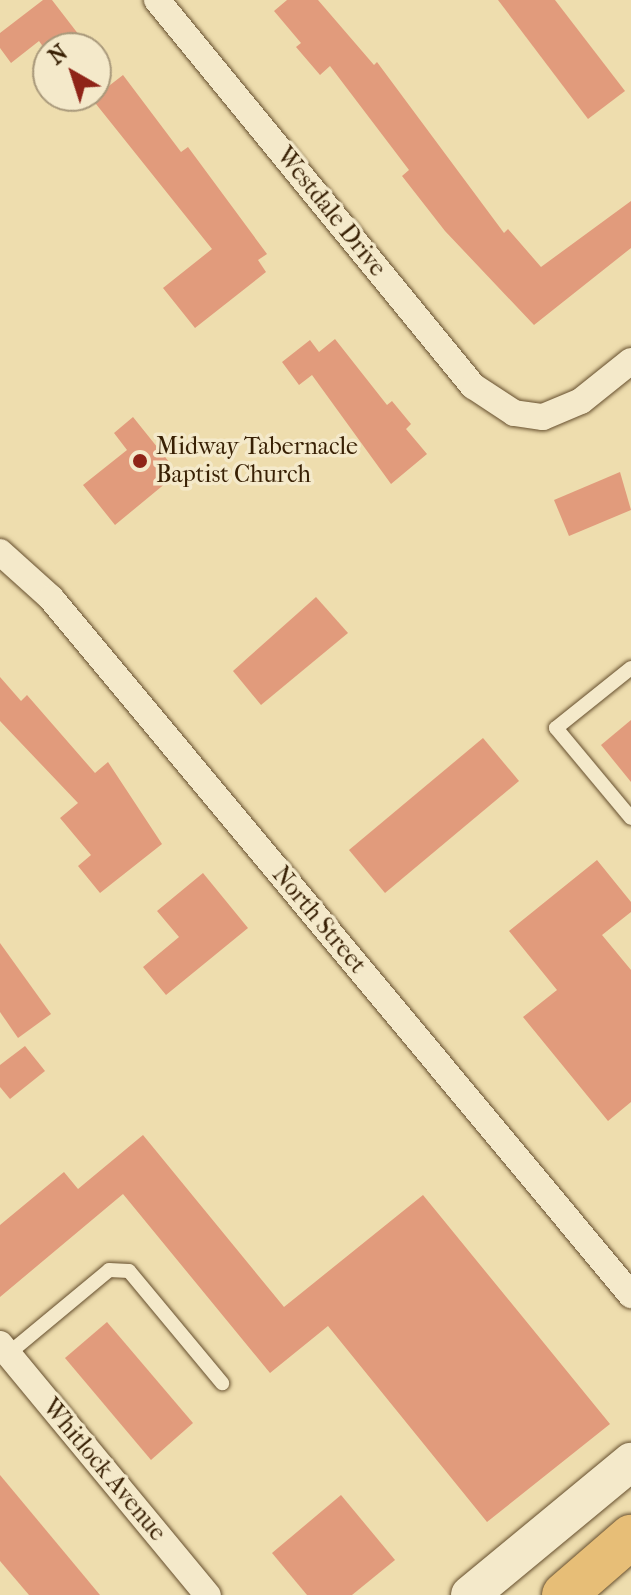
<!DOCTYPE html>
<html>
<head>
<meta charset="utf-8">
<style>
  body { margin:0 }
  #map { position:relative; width:631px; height:1595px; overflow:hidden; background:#eeddae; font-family:"IM FELL French Canon",serif }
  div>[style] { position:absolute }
  .building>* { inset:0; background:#e19b7c }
  .roads { filter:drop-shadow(0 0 2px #664f2e) drop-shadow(0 0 2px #664f2e) }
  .lane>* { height:14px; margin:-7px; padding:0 7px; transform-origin:7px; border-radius:7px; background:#f4e9ca }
  .street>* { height:26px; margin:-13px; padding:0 13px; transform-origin:13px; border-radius:13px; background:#f4e9ca }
  .secondary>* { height:38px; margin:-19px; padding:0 19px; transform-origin:19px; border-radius:19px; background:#f4e9ca }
  .highway>* { height:44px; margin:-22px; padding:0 22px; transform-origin:22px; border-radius:22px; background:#e7be77 }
  .dots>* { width:22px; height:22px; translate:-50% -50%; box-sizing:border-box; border:4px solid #f4e9ca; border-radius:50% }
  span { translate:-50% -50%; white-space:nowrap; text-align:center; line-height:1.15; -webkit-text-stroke:7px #f4e9ca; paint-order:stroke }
  .street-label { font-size:24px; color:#382004 }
  .poi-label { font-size:24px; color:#382004 }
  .left { translate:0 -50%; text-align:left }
  .north { position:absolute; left:32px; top:32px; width:80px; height:80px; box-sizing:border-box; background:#f4e9ca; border:2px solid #a9997b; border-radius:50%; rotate:321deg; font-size:22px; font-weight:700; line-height:32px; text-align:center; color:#382004 }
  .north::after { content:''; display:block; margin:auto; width:28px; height:36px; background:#8f2418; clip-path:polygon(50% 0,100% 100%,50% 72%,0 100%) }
</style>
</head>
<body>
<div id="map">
  <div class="building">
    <i style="clip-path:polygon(43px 0,52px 0,89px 48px,44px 48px,39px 41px,11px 63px,0 48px,0 33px)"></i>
    <i style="clip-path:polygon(287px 0,318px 0,374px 65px,377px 62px,504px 233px,508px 229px,541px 267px,631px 201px,631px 248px,534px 325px,445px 231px,402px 176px,409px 170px,330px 66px,320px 75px,296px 47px,301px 43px,274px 11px)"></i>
    <i style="clip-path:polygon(498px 0,555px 0,625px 91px,588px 119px)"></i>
    <i style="clip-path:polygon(123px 75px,181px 152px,188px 147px,267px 254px,258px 260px,266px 272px,195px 328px,163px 288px,212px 249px,92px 99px)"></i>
    <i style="clip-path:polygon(335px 339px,387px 405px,392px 401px,411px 424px,406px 429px,427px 454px,391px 484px,312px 375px,299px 385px,282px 362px,310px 340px,319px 352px)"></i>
    <i style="clip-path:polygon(133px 417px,178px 473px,115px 525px,83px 485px,127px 450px,114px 433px)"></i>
    <i style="clip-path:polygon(620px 472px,631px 510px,569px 536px,554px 500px)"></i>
    <i style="clip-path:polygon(316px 597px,348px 633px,261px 705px,233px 671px)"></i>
    <i style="clip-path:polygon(0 677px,21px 701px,27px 695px,95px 773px,108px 762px,162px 844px,100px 893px,78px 866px,91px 855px,60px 818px,78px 803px,0 721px)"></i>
    <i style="clip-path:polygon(631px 720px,631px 782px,601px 745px)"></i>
    <i style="clip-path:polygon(483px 738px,519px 781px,385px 893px,349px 850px)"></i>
    <i style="clip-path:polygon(597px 860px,631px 902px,631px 912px,602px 935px,631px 970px,631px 1102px,608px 1121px,523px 1017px,557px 990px,509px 931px)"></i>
    <i style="clip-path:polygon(203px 873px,248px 928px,166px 995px,143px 967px,179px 937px,157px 911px)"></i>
    <i style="clip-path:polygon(0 943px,51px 1014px,18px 1038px,0 1012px)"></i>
    <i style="clip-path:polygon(25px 1046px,45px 1071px,10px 1099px,0 1087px,0 1065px)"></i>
    <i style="clip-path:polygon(143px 1135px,284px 1307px,423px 1195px,610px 1424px,487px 1522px,328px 1326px,270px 1373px,123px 1194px,0 1297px,0 1225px,64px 1172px,78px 1189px)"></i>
    <i style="clip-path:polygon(107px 1322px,193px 1423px,151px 1460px,65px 1358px)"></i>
    <i style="clip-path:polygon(0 1475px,100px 1595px,29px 1595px,0 1561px)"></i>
    <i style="clip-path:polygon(341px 1495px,395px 1560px,352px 1595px,307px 1595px,272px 1553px)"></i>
  </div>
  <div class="roads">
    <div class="lane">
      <i style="left:631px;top:668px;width:96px;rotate:141.3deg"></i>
      <i style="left:556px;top:728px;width:117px;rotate:50.2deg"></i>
      <i style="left:8px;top:1354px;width:131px;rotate:-39.7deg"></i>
      <i style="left:109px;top:1270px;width:20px;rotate:3deg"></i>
      <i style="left:129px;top:1271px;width:146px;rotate:50.3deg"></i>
    </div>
    <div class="street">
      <i style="left:157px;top:0;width:499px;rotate:50.7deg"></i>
      <i style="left:473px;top:386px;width:49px;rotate:33.4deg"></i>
      <i style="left:514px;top:413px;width:29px;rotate:8deg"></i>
      <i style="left:543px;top:417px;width:41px;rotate:-22.8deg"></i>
      <i style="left:581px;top:401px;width:64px;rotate:-38.7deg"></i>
      <i style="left:0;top:552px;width:69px;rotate:42deg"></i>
      <i style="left:51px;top:598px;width:907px;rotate:50.23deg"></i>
      <i style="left:0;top:1344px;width:326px;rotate:50.4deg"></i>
    </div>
    <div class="secondary">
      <i style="left:470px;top:1595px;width:209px;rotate:-39.6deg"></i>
    </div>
    <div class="highway">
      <i style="left:564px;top:1595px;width:89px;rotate:-40.9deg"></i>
    </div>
  </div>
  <div class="dots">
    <i style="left:140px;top:461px;background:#8f2418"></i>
  </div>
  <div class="street-label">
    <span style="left:331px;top:212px;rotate:51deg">Westdale Drive</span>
    <span style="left:319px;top:920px;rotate:50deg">North Street</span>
    <span style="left:104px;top:1470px;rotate:50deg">Whitlock Avenue</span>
  </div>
  <div class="poi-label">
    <span class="left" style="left:156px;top:461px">Midway Tabernacle<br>Baptist Church</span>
  </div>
  <div class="north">N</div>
</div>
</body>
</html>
